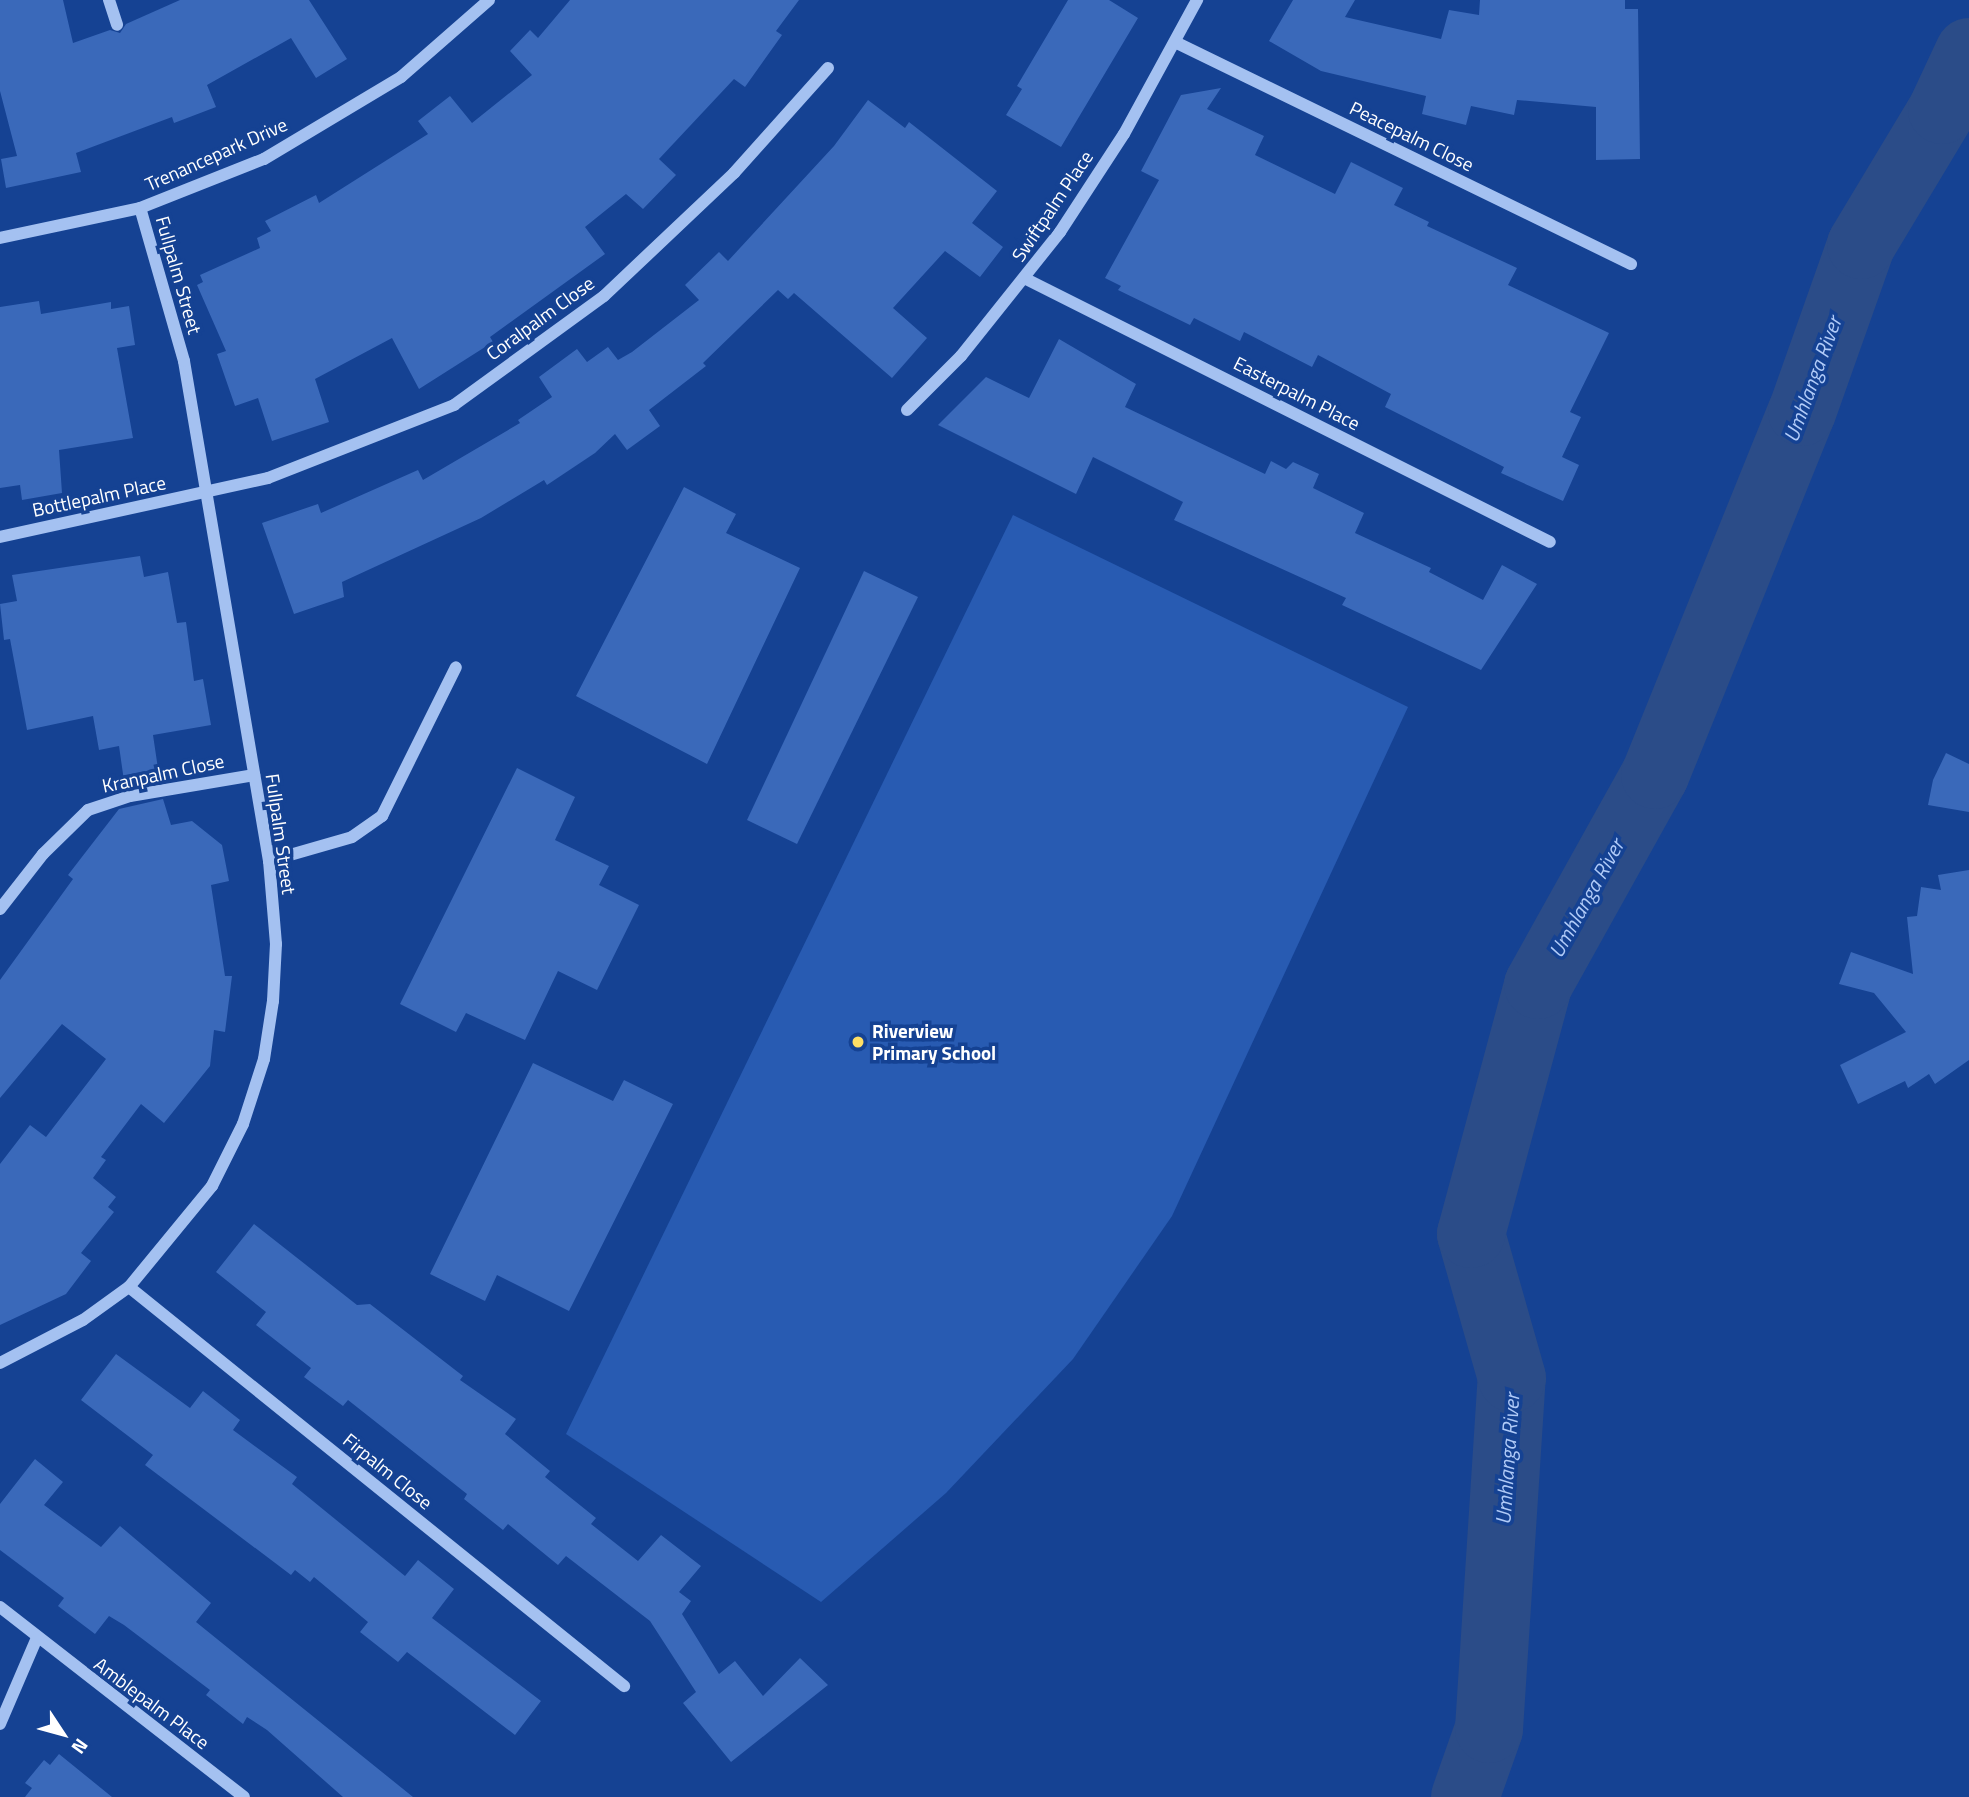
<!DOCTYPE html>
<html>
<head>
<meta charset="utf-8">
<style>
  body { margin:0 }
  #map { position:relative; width:1969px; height:1797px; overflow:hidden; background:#154293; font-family:"Titillium Web",sans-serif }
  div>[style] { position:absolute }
  .green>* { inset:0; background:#285bb2 }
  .stream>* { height:10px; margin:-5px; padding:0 5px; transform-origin:5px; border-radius:5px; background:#2b4c88 }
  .river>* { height:68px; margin:-34px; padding:0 34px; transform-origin:34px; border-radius:34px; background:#2b4c88 }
  .building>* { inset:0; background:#3a69ba }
  .minor>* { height:12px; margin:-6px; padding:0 6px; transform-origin:6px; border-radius:6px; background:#a4c1f1 }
  .dots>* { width:19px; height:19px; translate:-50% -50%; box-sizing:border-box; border:4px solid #154293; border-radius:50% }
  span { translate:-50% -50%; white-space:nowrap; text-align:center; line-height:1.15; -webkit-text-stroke:7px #154293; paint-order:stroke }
  .street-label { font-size:19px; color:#fff }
  .poi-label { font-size:19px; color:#fff; font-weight:700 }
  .left { translate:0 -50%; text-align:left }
  .water-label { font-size:21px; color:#b1cbf8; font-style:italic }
  .north { position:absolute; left:28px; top:1699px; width:70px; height:70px; -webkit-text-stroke:5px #154293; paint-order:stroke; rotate:126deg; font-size:19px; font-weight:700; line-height:28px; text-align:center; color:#fff }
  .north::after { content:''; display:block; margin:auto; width:24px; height:32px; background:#fff; clip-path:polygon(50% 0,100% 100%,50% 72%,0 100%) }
</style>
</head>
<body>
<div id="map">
  <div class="green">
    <i style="clip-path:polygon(1013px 515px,1408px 707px,1172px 1216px,1073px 1359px,946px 1493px,821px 1602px,566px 1434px)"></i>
  </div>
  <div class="stream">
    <i style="left:1962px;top:67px;width:8px;rotate:-23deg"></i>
  </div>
  <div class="river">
    <i style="left:1465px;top:1797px;width:72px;rotate:-70.6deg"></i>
    <i style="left:1489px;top:1729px;width:352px;rotate:-86.3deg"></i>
    <i style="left:1512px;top:1378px;width:150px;rotate:-105.9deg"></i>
    <i style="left:1471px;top:1234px;width:258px;rotate:-74.9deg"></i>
    <i style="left:1538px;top:985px;width:240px;rotate:-60.9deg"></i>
    <i style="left:1655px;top:775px;width:392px;rotate:-68deg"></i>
    <i style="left:1802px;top:412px;width:177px;rotate:-70.5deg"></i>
    <i style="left:1861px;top:245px;width:157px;rotate:-59deg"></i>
    <i style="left:1942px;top:110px;width:64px;rotate:-65deg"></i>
  </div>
  <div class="building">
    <i style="clip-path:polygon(0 0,63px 0,73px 43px,110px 30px,120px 33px,126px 24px,180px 0,309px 0,347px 59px,316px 78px,291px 38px,207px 85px,216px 107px,174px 123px,172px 117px,76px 153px,81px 172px,6px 188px,1px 159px,17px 156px,0 91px)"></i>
    <i style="clip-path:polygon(570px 0,799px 0,776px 31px,782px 35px,745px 87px,734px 79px,659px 159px,676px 175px,643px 209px,626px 194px,585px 227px,605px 254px,490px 337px,493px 342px,419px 389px,392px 338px,315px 379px,329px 422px,272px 441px,258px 398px,235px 406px,217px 354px,226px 351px,197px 285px,203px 282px,200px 275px,260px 248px,257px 238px,271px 231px,265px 221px,316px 195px,319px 203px,428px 134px,418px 121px,450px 96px,472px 123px,532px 75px,510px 51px,530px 30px,538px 38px)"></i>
    <i style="clip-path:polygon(1068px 0,1109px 0,1138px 18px,1061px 147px,1006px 115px,1022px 89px,1017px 86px)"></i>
    <i style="clip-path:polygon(1293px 0,1355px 0,1345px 17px,1441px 39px,1449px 10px,1479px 15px,1480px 0,1625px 0,1625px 9px,1638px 9px,1640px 159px,1596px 160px,1596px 107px,1517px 100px,1514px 115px,1471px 106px,1466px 125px,1422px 114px,1426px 96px,1321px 71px,1269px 41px)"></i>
    <i style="clip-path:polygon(1221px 88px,1207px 109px,1264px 136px,1255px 155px,1335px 194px,1351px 162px,1403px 188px,1394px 205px,1429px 222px,1427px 226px,1517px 268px,1508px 285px,1609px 333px,1570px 412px,1581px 417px,1562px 457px,1579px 465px,1563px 501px,1501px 473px,1504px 467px,1385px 407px,1391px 394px,1318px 355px,1312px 367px,1244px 332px,1240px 341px,1194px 318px,1190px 325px,1118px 290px,1121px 286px,1105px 278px,1159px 180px,1141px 171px,1181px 95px)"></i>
    <i style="clip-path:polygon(868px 100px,905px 128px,909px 122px,997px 191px,972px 223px,1003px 247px,980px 277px,945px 251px,893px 308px,927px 338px,892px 378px,794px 293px,788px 299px,778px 290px,703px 363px,706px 366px,649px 410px,660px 426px,627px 450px,615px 434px,595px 453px,547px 485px,544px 480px,481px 518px,342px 582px,344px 597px,294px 614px,262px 523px,318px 504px,321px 513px,418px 470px,423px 480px,520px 423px,518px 420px,552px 397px,539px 377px,577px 349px,587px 362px,608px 347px,618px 360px,632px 352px,699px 300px,685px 285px,719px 252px,728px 261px,834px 146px)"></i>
    <i style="clip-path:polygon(39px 301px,41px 314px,111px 302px,111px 309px,129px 306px,135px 345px,117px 348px,133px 438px,59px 450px,62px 493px,22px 500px,20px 485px,0 488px,0 307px)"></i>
    <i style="clip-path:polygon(1059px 339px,1136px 384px,1125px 407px,1265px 474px,1271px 461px,1286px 469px,1293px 462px,1319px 474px,1313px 488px,1364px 513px,1355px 533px,1431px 568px,1429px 572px,1483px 600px,1502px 565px,1537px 584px,1481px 670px,1342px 605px,1346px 598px,1174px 520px,1183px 502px,1093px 457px,1076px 494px,938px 425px,986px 377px,1029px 398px)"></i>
    <i style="clip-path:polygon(684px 487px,736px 514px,726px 533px,800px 568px,707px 764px,576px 696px)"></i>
    <i style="clip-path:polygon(140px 556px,144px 577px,168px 572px,177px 623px,186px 622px,194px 681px,203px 679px,211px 725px,153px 735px,160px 782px,125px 788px,119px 746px,99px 750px,93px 716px,27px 730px,10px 639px,4px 640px,0 604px,17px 601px,12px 575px)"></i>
    <i style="clip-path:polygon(864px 571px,918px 597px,797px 844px,747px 820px)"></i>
    <i style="clip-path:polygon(1946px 753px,1969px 764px,1969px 812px,1928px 805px,1933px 780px)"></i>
    <i style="clip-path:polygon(517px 768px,575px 797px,555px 840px,609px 866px,599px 885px,639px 905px,597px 990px,558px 971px,525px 1040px,466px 1013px,456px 1032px,400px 1004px)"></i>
    <i style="clip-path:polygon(163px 799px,171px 825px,192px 821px,222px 845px,229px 881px,211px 885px,225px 976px,232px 976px,225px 1032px,214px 1030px,210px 1066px,164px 1123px,141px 1104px,101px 1157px,106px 1160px,93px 1178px,116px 1197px,108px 1207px,114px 1212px,81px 1253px,91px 1261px,66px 1294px,0 1325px,0 1164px,30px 1125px,46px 1137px,106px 1059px,62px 1024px,0 1098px,0 980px,73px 879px,68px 875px,119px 809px)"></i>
    <i style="clip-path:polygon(1969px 870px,1969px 1060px,1935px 1084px,1929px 1074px,1908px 1088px,1905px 1081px,1858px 1104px,1840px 1065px,1906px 1032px,1874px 993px,1839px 984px,1851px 952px,1913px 974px,1907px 917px,1917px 916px,1921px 887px,1941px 890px,1938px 875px)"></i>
    <i style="clip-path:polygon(533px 1063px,613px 1101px,624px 1080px,673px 1104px,569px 1311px,497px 1275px,485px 1301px,430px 1274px)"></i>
    <i style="clip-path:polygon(254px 1224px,357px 1305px,370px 1304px,463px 1376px,460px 1380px,516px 1419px,505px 1434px,550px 1471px,545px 1477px,596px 1518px,591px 1524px,638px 1561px,661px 1535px,701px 1566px,679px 1592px,691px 1601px,682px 1614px,719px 1674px,735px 1661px,763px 1696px,800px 1658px,828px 1685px,731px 1762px,683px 1703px,696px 1692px,650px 1621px,566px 1556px,558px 1565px,508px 1524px,503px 1530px,464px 1499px,467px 1494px,348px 1400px,343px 1406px,304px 1377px,311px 1368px,256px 1325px,266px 1312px,216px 1272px)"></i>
    <i style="clip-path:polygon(116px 1354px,190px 1408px,203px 1391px,240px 1420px,233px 1430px,297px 1477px,292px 1484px,405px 1576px,418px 1560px,454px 1589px,432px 1618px,541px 1701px,515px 1735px,407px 1652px,398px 1662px,360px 1632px,368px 1622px,314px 1577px,310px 1582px,295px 1570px,291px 1575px,145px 1465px,153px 1455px,81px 1400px)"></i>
    <i style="clip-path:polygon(35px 1459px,63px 1482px,44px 1505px,101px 1547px,120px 1526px,211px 1603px,196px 1622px,413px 1797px,343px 1797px,267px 1730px,247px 1717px,243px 1724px,206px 1695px,210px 1690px,124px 1625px,109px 1616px,95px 1634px,58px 1606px,64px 1598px,0 1550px,0 1504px)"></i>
    <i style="clip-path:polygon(59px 1754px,112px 1797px,25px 1797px,32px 1788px,25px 1783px,44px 1760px,50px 1765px)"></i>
  </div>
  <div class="minor">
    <i style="left:109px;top:0;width:26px;rotate:72deg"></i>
    <i style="left:1177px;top:43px;width:505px;rotate:25.96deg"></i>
    <i style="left:0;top:238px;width:143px;rotate:-12.1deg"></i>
    <i style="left:140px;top:208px;width:133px;rotate:-21.6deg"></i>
    <i style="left:264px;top:159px;width:160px;rotate:-30.9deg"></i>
    <i style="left:401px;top:77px;width:117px;rotate:-41.2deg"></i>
    <i style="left:1026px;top:279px;width:586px;rotate:26.65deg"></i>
    <i style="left:907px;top:410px;width:76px;rotate:-45deg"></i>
    <i style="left:961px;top:356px;width:159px;rotate:-51.4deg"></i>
    <i style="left:1060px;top:232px;width:117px;rotate:-56.9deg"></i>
    <i style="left:1124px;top:134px;width:153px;rotate:-61.4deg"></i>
    <i style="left:0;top:537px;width:274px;rotate:-12.4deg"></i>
    <i style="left:268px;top:478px;width:200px;rotate:-21.4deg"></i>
    <i style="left:454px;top:405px;width:185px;rotate:-36deg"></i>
    <i style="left:604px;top:296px;width:179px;rotate:-43.4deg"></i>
    <i style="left:734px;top:173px;width:141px;rotate:-48.2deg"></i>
    <i style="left:269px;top:861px;width:86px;rotate:-16.1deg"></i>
    <i style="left:352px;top:837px;width:37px;rotate:-35deg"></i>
    <i style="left:382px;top:816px;width:166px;rotate:-63.6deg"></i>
    <i style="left:0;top:909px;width:70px;rotate:-52deg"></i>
    <i style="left:43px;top:854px;width:63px;rotate:-44.4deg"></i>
    <i style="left:88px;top:810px;width:44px;rotate:-18.4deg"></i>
    <i style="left:130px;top:796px;width:126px;rotate:-9.6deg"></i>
    <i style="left:129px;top:1287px;width:636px;rotate:38.87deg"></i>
    <i style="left:0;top:1363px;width:93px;rotate:-27.4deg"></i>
    <i style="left:83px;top:1320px;width:57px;rotate:-35.7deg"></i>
    <i style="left:129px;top:1287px;width:131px;rotate:-50.6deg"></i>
    <i style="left:212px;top:1186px;width:69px;rotate:-63.4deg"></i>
    <i style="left:243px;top:1124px;width:68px;rotate:-72.1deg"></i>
    <i style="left:264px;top:1059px;width:59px;rotate:-81.2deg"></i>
    <i style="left:273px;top:1001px;width:57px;rotate:-87deg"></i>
    <i style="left:276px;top:944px;width:83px;rotate:-94.8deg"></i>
    <i style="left:269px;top:861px;width:507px;rotate:-99.65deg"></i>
    <i style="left:184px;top:361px;width:159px;rotate:-106deg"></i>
    <i style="left:0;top:1607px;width:309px;rotate:37.9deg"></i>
    <i style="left:0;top:1724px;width:91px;rotate:-66.8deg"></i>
  </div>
  <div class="dots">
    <i style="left:858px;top:1042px;background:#ffdf65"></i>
  </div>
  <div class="street-label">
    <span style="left:1412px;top:136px;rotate:26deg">Peacepalm Close</span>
    <span style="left:216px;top:154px;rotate:-24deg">Trenancepark Drive</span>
    <span style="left:1052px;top:206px;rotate:-56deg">Swiftpalm Place</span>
    <span style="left:179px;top:275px;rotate:74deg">Fullpalm Street</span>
    <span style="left:540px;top:318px;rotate:-36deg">Coralpalm Close</span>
    <span style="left:1297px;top:393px;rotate:27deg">Easterpalm Place</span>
    <span style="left:99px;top:496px;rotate:-12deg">Bottlepalm Place</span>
    <span style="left:163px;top:773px;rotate:-12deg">Kranpalm Close</span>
    <span style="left:281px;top:834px;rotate:82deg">Fullpalm Street</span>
    <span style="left:388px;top:1471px;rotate:39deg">Firpalm Close</span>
    <span style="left:152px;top:1703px;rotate:37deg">Amblepalm Place</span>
  </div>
  <div class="poi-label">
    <span class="left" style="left:872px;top:1042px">Riverview<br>Primary School</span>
  </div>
  <div class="water-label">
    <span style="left:1812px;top:379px;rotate:-70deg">Umhlanga River</span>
    <span style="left:1586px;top:898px;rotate:-61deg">Umhlanga River</span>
    <span style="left:1507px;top:1459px;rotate:-86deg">Umhlanga River</span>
  </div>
  <div class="north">N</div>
</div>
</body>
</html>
